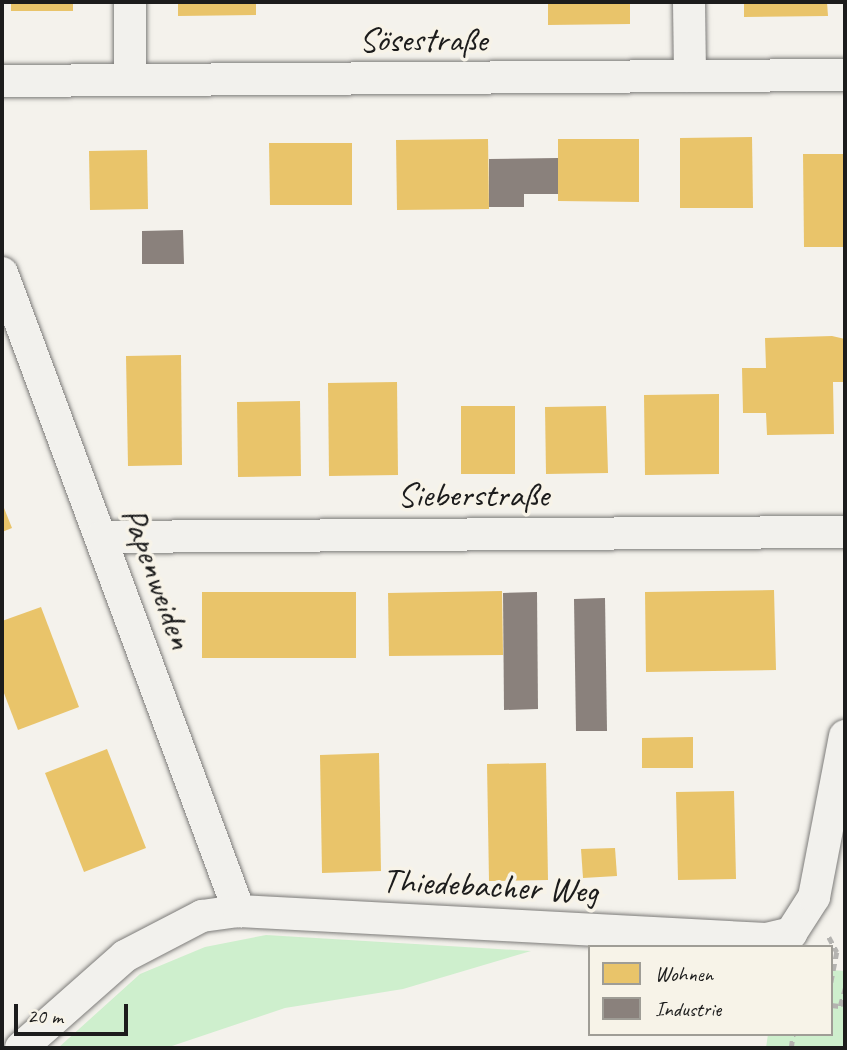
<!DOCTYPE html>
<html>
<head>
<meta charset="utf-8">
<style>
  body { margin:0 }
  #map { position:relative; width:847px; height:1050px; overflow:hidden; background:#f4f2ec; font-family:Caveat,sans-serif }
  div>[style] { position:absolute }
  .green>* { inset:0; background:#ceefcd }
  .homes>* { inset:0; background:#e9c46a }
  .industry>* { inset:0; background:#8a817c }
  .path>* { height:4.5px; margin-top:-2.25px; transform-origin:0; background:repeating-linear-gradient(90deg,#b4b3b0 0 7px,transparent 0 12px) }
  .roads { filter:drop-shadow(0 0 2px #7d7c7a) drop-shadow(0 0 2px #7d7c7a) }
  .street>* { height:32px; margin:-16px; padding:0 16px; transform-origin:16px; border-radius:16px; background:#f2f1ed }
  span { translate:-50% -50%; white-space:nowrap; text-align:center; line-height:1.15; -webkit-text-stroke:7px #f7f3e8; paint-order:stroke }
  .street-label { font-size:35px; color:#1c1c1c }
  .frame { position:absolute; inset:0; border:4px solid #1c1c1c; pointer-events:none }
  .legend { position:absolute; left:588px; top:945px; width:245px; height:91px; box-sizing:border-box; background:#f7f3e8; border:2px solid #9f9d96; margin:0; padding:9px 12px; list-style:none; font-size:21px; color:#1c1c1c }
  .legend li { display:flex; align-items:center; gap:14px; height:35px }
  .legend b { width:35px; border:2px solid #9f9d96 }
  .scale { position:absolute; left:14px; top:1004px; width:114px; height:32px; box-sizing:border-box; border:4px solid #1c1c1c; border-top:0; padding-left:9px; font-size:21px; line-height:24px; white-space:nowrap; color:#1c1c1c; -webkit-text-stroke:5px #f7f3e8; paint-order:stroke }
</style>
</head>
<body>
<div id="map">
  <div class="green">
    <i style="clip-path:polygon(266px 935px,531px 951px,403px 989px,285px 1008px,166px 1048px,58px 1048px,140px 974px,205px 947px)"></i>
    <i style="clip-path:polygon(831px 970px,845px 971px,845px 1048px,766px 1048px,768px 1034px,831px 1034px)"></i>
  </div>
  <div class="homes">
    <i style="clip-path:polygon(11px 2px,73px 2px,73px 11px,11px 11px)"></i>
    <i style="clip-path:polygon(178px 2px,256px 2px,256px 15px,178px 16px)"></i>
    <i style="clip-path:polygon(548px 2px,630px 2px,630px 24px,548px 25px)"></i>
    <i style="clip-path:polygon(744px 2px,827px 2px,828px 16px,744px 17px)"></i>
    <i style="clip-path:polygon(752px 137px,753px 208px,680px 208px,680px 138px)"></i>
    <i style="clip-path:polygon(488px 139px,489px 209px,397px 210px,396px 140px)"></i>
    <i style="clip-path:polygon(558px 139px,639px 139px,639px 202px,558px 201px)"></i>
    <i style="clip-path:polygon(269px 143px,352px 143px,352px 205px,270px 205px)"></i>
    <i style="clip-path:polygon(147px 150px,148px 209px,90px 210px,89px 151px)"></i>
    <i style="clip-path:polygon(803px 154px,845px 154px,845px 247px,804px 247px)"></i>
    <i style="clip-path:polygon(832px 336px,845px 339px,845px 382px,833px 382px,834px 434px,767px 435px,766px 413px,743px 413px,742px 368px,766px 368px,765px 338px)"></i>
    <i style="clip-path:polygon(181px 355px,182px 465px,128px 466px,126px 356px)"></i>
    <i style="clip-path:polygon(397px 382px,398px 475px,329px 476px,328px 383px)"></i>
    <i style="clip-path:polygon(719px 394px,719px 474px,645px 475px,644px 395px)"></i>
    <i style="clip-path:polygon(300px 401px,301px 476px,238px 477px,237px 402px)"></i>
    <i style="clip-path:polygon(461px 406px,515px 406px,515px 474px,461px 474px)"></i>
    <i style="clip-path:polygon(606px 406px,608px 473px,546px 474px,545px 407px)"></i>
    <i style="clip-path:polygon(2px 503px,12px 528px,2px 532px)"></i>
    <i style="clip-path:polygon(774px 590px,776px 670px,646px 672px,645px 592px)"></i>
    <i style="clip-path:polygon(502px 591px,503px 655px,389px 656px,388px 593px)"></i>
    <i style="clip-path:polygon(202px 592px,356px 592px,356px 658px,202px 658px)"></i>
    <i style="clip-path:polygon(41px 607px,79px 707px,18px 730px,2px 688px,2px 621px)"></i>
    <i style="clip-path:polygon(693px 737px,693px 768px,642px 768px,642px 738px)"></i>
    <i style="clip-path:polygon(107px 749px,146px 848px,84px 872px,45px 773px)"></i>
    <i style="clip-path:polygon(379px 753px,381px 871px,322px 873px,320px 755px)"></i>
    <i style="clip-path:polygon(546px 763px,548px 880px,489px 881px,487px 764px)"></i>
    <i style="clip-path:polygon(734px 791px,736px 879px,678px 880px,676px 792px)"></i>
    <i style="clip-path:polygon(615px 848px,617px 876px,583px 878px,581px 849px)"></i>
  </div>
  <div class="industry">
    <i style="clip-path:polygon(558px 158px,558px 194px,524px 194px,524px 207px,489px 207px,489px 159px)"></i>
    <i style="clip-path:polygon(183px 230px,184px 264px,142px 264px,142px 231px)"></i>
    <i style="clip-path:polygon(537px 592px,538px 709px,504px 710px,503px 593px)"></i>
    <i style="clip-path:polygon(605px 598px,607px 731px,576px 731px,574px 599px)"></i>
  </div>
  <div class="path">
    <i style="left:829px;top:937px;width:17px;rotate:62deg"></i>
    <i style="left:837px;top:952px;width:31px;rotate:101deg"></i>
    <i style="left:831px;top:1005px;width:9px;rotate:6deg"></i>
    <i style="left:840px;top:1006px;width:19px;rotate:-74deg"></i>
    <i style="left:791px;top:1048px;width:14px;rotate:-82deg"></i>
  </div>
  <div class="roads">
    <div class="street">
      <i style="left:130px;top:2px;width:78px;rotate:90deg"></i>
      <i style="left:689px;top:2px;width:74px;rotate:89.2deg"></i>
      <i style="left:2px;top:81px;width:843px;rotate:-0.41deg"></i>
      <i style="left:2px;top:273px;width:681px;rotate:69.62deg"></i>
      <i style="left:101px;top:537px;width:744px;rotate:-0.39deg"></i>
      <i style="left:21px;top:1048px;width:139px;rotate:-41.5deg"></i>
      <i style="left:125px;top:956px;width:87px;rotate:-27.5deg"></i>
      <i style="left:202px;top:916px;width:37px;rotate:-8deg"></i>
      <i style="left:239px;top:911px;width:528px;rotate:3.04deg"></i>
      <i style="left:766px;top:939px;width:26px;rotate:-13deg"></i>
      <i style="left:791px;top:933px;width:43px;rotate:-57.4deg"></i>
      <i style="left:814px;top:897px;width:164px;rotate:-79.1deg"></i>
    </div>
  </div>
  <div class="street-label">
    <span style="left:423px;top:40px">Sösestraße</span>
    <span style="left:473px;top:495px">Sieberstraße</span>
    <span style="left:157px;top:578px;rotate:70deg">Papenweiden</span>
    <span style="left:490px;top:886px;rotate:3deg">Thiedebacher Weg</span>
  </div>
  <div class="frame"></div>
  <ul class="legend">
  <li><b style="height:19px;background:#e9c46a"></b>Wohnen</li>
  <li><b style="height:19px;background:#8a817c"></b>Industrie</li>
  </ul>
  <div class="scale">20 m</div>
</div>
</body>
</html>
